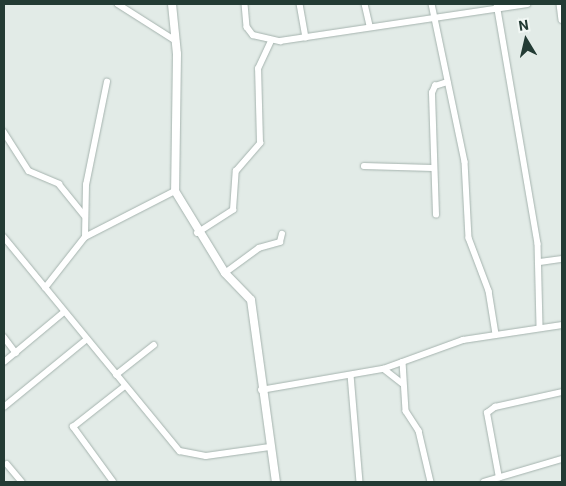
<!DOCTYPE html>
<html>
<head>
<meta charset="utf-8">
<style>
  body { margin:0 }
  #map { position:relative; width:566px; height:486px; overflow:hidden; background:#e2ebe7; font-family:Roboto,sans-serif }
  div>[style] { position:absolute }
  .roads { filter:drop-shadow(0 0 1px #a5b3ae) drop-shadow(0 0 1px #a5b3ae) }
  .street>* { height:5.5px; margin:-2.75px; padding:0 2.75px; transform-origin:2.75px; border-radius:2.75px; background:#fff }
  .secondary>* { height:8px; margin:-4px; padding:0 4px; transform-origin:4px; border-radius:4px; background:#fff }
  span { translate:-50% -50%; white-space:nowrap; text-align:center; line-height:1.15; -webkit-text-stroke:4px #f2f8f5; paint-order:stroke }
  .frame { position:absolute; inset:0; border:5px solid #233b34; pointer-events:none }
  .north { position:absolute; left:501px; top:15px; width:50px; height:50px; -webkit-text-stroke:4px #f2f8f5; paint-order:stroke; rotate:351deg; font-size:14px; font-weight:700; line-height:20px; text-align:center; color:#233b34 }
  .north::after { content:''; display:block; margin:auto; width:18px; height:22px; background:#233b34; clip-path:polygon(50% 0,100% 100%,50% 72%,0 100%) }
</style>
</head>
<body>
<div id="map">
  <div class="roads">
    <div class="street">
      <i style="left:118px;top:4px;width:69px;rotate:32.5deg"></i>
      <i style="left:245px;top:4px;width:23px;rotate:85deg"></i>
      <i style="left:247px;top:27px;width:10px;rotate:53deg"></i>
      <i style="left:253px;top:35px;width:28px;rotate:13deg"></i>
      <i style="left:280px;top:41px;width:250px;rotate:-8.5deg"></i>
      <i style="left:300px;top:4px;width:34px;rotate:80deg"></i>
      <i style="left:365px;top:4px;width:23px;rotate:77deg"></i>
      <i style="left:432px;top:4px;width:161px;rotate:78.2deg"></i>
      <i style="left:465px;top:162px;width:76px;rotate:87deg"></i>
      <i style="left:469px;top:238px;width:57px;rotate:69.3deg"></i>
      <i style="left:489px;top:291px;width:44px;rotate:80.8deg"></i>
      <i style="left:497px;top:4px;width:243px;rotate:80.3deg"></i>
      <i style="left:538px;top:244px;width:83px;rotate:88.6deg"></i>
      <i style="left:560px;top:4px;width:16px;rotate:83deg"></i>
      <i style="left:4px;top:132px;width:46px;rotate:57.3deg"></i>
      <i style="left:29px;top:171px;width:33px;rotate:23deg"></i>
      <i style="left:59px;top:184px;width:40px;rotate:51deg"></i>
      <i style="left:364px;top:166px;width:68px;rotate:1.7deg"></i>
      <i style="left:436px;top:215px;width:122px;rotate:-91.9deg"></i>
      <i style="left:432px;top:93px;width:8px;rotate:-67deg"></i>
      <i style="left:435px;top:86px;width:13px;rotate:-18deg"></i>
      <i style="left:197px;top:233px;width:43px;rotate:-32.6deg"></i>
      <i style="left:233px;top:210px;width:39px;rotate:-86deg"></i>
      <i style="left:236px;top:171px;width:37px;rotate:-49deg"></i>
      <i style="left:260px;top:143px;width:74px;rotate:-91.5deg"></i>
      <i style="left:258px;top:69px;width:31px;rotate:-65deg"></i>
      <i style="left:4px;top:237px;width:277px;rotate:50.6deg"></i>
      <i style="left:180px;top:451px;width:26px;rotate:11deg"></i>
      <i style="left:206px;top:456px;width:64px;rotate:-8.1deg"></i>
      <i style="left:85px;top:237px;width:52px;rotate:-88.9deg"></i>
      <i style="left:86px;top:185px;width:105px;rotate:-78.5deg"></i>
      <i style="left:540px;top:262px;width:22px;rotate:-8deg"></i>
      <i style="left:225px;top:273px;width:42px;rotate:-36.3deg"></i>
      <i style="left:259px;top:248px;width:22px;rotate:-16deg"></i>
      <i style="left:280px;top:242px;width:8px;rotate:-76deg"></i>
      <i style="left:45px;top:288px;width:65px;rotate:-51.9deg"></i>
      <i style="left:85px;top:237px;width:101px;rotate:-27.1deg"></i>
      <i style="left:4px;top:337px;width:20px;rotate:53deg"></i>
      <i style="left:4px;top:362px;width:78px;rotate:-39.8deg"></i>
      <i style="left:403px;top:362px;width:49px;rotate:86.5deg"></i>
      <i style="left:406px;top:411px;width:24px;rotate:57deg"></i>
      <i style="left:419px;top:431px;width:52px;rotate:76.8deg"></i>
      <i style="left:384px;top:369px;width:23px;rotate:38deg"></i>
      <i style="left:116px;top:375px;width:48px;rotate:-38.3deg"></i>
      <i style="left:351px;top:375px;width:107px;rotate:85.2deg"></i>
      <i style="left:261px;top:390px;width:124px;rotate:-9.8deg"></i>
      <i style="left:383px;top:369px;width:85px;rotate:-19.9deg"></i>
      <i style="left:463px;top:340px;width:100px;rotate:-8.6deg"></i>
      <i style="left:4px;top:407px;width:106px;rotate:-39.3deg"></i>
      <i style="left:7px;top:464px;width:23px;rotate:50deg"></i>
      <i style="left:499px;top:478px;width:66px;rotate:-100.5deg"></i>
      <i style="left:487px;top:413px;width:10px;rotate:-37deg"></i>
      <i style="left:495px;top:407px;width:69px;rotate:-12.6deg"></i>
      <i style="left:113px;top:482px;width:68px;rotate:-126deg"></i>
      <i style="left:73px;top:427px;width:66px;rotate:-38.3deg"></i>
      <i style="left:484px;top:482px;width:81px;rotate:-16.4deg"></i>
    </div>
    <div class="secondary">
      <i style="left:172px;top:4px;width:50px;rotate:84.3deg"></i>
      <i style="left:177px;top:54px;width:137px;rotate:90.8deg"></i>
      <i style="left:175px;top:191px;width:96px;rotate:58.6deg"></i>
      <i style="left:225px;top:273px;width:37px;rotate:46deg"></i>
      <i style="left:251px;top:300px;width:184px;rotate:82.2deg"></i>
    </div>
  </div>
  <div class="frame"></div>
  <div class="north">N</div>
</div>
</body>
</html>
